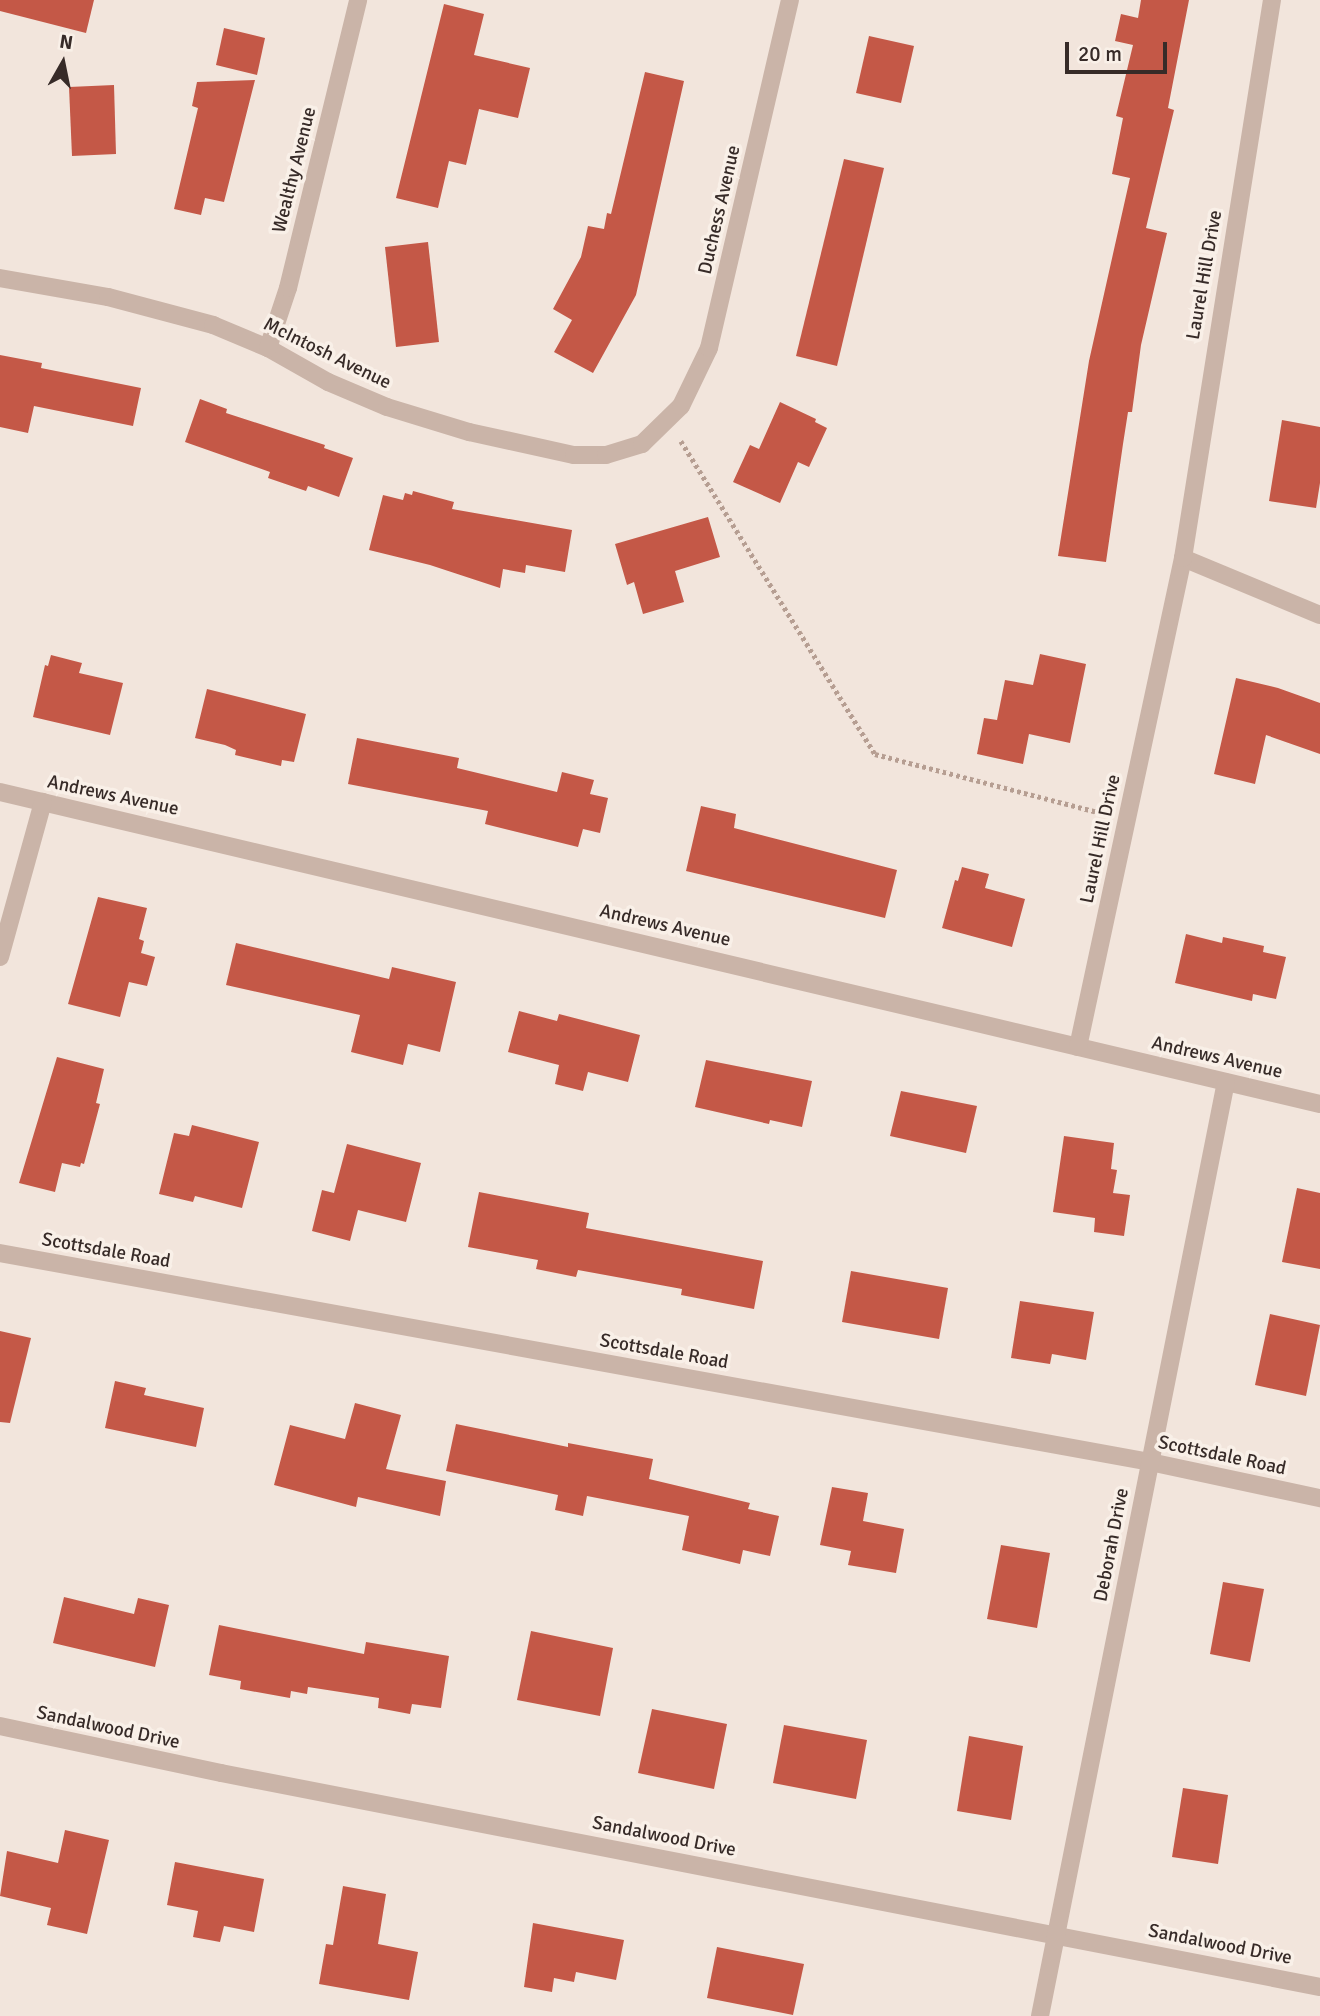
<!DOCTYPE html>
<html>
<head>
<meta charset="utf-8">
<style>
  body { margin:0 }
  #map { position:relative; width:1320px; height:2016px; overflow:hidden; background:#f2e5dc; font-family:Signika,sans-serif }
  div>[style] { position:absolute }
  .building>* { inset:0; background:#c45847 }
  .path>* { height:4.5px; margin-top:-2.25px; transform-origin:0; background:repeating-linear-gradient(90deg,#b69e92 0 3.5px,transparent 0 7px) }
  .street>* { height:18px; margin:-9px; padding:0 9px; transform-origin:9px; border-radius:9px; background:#cab4a8 }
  span { translate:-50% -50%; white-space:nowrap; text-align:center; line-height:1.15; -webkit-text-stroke:7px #f9f0e8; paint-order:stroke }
  .street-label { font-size:19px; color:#372b28 }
  .north { position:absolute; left:28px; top:28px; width:70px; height:70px; -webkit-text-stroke:5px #f9f0e8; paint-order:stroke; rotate:9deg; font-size:19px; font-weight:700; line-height:28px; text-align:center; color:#372b28 }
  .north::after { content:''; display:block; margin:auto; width:24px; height:32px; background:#372b28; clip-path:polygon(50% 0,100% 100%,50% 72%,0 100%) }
  .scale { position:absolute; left:1065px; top:42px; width:102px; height:32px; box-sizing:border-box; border:4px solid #372b28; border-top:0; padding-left:9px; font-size:21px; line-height:24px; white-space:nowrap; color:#372b28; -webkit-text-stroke:5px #f9f0e8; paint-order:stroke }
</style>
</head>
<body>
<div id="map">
  <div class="building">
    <i style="clip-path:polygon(0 0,94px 0,86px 33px,0 11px)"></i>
    <i style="clip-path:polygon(1141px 0,1189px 0,1168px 108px,1174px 110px,1146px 228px,1167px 233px,1141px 345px,1132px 412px,1128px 412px,1123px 444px,1106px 562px,1058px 556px,1089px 361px,1130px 178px,1112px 174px,1123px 118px,1116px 116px,1133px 45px,1115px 41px,1121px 14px,1138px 18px)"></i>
    <i style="clip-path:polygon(444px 4px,484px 14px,474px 55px,530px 68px,518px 118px,479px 109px,466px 165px,449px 161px,438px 208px,396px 198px)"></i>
    <i style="clip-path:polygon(224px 28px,265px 38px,257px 75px,216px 65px)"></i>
    <i style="clip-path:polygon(869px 36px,914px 46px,901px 103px,856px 93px)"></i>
    <i style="clip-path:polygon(645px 72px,684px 81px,636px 295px,593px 373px,554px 352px,572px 320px,553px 309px,581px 257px,588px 226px,604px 229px,607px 213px,611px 214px)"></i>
    <i style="clip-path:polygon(255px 80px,224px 202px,205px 198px,201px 215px,174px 209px,198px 108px,192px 106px,197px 82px)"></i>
    <i style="clip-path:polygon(114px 85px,116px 154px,72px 156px,69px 87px)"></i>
    <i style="clip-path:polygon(844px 159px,884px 168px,837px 366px,796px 356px)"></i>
    <i style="clip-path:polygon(428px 242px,439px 342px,396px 347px,385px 247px)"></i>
    <i style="clip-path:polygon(0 355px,42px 363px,41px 368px,141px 388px,133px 426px,34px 406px,28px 433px,0 427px)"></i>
    <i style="clip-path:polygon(200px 399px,227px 409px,226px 413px,325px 445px,324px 448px,353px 458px,339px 497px,308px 486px,306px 491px,268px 478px,270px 472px,185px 442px)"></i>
    <i style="clip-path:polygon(780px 402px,816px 419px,815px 422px,827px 428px,809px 467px,798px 462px,780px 503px,733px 482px,750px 445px,759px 449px)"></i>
    <i style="clip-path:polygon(1282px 420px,1320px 427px,1320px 483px,1316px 508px,1269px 501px)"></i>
    <i style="clip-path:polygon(413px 491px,454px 502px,452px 509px,572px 530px,565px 572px,526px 565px,525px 573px,503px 569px,500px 588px,430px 565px,369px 550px,383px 495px,403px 500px,405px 493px,412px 495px)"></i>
    <i style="clip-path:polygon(708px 517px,720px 557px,675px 571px,684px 602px,643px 614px,634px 582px,627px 585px,615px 544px)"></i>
    <i style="clip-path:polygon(1040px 654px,1086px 664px,1070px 743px,1029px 734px,1023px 764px,977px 754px,984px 718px,997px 720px,1005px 680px,1033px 685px)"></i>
    <i style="clip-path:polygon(51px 655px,82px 663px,79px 673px,123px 683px,110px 735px,33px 717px,45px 665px,48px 666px)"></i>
    <i style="clip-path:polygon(1236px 678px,1278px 688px,1320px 703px,1320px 754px,1266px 735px,1255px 784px,1214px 774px)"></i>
    <i style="clip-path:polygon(207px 689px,306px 714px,294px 762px,282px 760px,281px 766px,235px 755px,236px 750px,225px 745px,195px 738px)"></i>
    <i style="clip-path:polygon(357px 738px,459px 758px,457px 768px,557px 792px,562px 772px,594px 780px,590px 794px,608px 798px,600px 833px,583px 829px,578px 847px,485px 824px,488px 811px,348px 784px)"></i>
    <i style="clip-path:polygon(701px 806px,736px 814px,734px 828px,897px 870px,885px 918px,686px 871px)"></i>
    <i style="clip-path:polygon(962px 867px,989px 874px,985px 888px,1025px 899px,1012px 947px,942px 928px,955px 880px,958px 881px)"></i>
    <i style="clip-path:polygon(98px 897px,147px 908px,139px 939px,144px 941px,141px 953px,155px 957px,147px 986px,129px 982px,120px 1017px,68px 1004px)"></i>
    <i style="clip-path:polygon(1186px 934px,1222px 943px,1223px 937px,1264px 946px,1263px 952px,1286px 957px,1276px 999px,1253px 994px,1252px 1001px,1175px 983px)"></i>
    <i style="clip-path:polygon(236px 943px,389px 979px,392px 967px,456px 982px,440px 1052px,408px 1044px,403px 1065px,351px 1052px,360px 1015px,226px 985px)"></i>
    <i style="clip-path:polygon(519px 1011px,557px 1021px,559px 1014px,640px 1035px,628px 1082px,588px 1072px,583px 1091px,555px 1084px,559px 1065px,508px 1052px)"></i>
    <i style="clip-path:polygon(57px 1057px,104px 1069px,96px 1103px,100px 1104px,84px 1164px,81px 1163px,80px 1167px,62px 1163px,55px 1192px,19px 1183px)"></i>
    <i style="clip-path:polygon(706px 1060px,812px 1081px,802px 1127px,770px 1120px,769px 1124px,695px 1107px)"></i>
    <i style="clip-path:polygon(901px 1091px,977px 1106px,966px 1153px,890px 1136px)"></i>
    <i style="clip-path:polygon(192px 1125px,259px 1142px,242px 1208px,195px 1196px,193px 1202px,159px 1194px,174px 1133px,189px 1136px)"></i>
    <i style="clip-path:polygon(1064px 1136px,1114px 1143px,1111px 1169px,1117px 1170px,1113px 1193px,1130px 1195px,1124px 1236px,1094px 1232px,1095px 1218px,1053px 1212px)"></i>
    <i style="clip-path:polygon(347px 1144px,421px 1163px,406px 1222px,358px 1210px,350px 1241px,312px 1231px,322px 1190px,334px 1193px)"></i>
    <i style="clip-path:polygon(1297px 1188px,1320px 1193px,1320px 1269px,1282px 1262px)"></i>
    <i style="clip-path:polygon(479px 1192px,589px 1213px,586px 1228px,763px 1261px,754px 1309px,681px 1295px,682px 1289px,578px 1270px,576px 1277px,536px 1269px,538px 1260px,468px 1247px)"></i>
    <i style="clip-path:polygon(851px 1271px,948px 1288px,939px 1339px,842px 1322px)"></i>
    <i style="clip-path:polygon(1020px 1301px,1094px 1312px,1086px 1360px,1052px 1354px,1050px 1364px,1011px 1358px)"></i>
    <i style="clip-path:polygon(1270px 1314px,1320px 1325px,1306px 1396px,1255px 1385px)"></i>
    <i style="clip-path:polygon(0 1331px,31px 1338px,10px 1423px,0 1422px)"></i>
    <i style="clip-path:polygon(115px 1381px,146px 1388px,144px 1395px,204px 1408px,196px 1447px,105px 1428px)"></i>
    <i style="clip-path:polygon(355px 1403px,401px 1415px,386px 1469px,446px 1481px,440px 1516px,358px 1497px,356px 1507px,274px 1485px,290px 1425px,345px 1439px)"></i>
    <i style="clip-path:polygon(456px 1424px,568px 1447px,568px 1443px,653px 1459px,649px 1479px,750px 1503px,748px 1509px,779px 1516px,770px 1556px,743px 1550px,740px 1564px,682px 1550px,689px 1516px,587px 1496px,583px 1516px,555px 1510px,558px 1495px,446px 1471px)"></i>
    <i style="clip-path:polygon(832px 1487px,868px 1493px,863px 1521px,904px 1529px,896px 1573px,848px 1565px,851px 1551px,820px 1545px)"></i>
    <i style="clip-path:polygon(1001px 1545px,1050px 1553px,1037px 1628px,987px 1619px)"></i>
    <i style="clip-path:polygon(1223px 1582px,1264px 1589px,1250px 1662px,1210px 1654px)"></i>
    <i style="clip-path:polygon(64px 1597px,134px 1614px,138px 1598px,169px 1605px,155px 1667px,53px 1643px)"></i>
    <i style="clip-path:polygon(219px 1625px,364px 1654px,366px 1642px,449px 1656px,441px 1708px,412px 1704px,410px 1714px,378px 1708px,379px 1698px,308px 1687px,307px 1694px,291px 1691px,290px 1698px,240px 1689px,241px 1681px,209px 1675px)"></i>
    <i style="clip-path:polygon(531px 1631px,613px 1648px,600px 1716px,517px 1700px)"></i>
    <i style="clip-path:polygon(652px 1709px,727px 1724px,714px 1789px,638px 1773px)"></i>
    <i style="clip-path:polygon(784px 1725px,867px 1740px,856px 1799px,773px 1783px)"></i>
    <i style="clip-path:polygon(969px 1736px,1023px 1746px,1011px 1820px,957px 1811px)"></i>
    <i style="clip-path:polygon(1183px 1788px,1228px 1795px,1218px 1864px,1172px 1857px)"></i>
    <i style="clip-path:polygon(65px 1830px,109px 1840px,87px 1934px,47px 1925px,51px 1908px,0 1896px,7px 1851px,58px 1863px)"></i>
    <i style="clip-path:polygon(175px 1862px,264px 1879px,254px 1932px,224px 1926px,220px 1942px,193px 1937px,198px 1911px,167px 1905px)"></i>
    <i style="clip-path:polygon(343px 1886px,386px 1894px,378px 1944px,418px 1952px,409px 2000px,319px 1984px,326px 1944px,333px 1945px)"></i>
    <i style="clip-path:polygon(533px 1923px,624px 1940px,616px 1980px,576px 1972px,574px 1982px,554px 1978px,552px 1992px,524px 1987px)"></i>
    <i style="clip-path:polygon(717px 1947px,804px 1964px,793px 2015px,707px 1998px)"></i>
  </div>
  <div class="path">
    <i style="left:681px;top:441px;width:368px;rotate:58.2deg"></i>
    <i style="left:875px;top:754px;width:235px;rotate:14.6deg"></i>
  </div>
  <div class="street">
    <i style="left:0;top:278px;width:110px;rotate:10deg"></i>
    <i style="left:108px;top:297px;width:109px;rotate:14.9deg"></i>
    <i style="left:213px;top:325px;width:60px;rotate:22.7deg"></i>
    <i style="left:268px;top:348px;width:69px;rotate:29.5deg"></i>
    <i style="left:328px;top:382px;width:64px;rotate:23deg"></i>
    <i style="left:387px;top:407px;width:86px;rotate:17deg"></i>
    <i style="left:469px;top:432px;width:107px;rotate:12.4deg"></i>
    <i style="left:574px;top:455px;width:32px"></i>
    <i style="left:606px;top:455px;width:38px;rotate:-17deg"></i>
    <i style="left:642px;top:444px;width:54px;rotate:-44.3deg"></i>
    <i style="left:681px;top:406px;width:64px;rotate:-64.2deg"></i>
    <i style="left:709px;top:348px;width:357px;rotate:-76.9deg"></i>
    <i style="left:268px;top:348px;width:63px;rotate:-71.6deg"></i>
    <i style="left:288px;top:288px;width:296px;rotate:-76.3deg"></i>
    <i style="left:1183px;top:558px;width:148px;rotate:22.6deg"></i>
    <i style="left:0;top:792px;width:1356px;rotate:13.3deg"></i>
    <i style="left:0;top:957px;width:161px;rotate:-74.5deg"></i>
    <i style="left:1078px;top:1047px;width:500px;rotate:-77.88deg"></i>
    <i style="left:1183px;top:558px;width:565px;rotate:-80.94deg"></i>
    <i style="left:0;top:1253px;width:1169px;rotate:10.3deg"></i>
    <i style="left:1150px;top:1462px;width:174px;rotate:12deg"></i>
    <i style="left:0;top:1726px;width:226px;rotate:12deg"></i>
    <i style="left:221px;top:1773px;width:1120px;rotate:11.02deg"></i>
    <i style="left:1040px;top:2016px;width:952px;rotate:-78.74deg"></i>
  </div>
  <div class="street-label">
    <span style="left:295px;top:170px;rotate:-76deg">Wealthy Avenue</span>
    <span style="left:720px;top:210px;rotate:-77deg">Duchess Avenue</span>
    <span style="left:1205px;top:275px;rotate:-80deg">Laurel Hill Drive</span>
    <span style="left:327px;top:354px;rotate:26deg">McIntosh Avenue</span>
    <span style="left:113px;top:796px;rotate:12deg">Andrews Avenue</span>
    <span style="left:1101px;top:839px;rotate:-78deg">Laurel Hill Drive</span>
    <span style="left:665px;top:926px;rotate:13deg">Andrews Avenue</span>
    <span style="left:1217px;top:1058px;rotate:13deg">Andrews Avenue</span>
    <span style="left:106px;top:1251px;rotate:10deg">Scottsdale Road</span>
    <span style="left:664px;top:1352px;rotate:10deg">Scottsdale Road</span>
    <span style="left:1222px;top:1456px;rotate:12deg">Scottsdale Road</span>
    <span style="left:1112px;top:1545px;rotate:-79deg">Deborah Drive</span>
    <span style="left:108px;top:1728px;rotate:12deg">Sandalwood Drive</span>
    <span style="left:664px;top:1837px;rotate:11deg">Sandalwood Drive</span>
    <span style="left:1220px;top:1945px;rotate:11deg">Sandalwood Drive</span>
  </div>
  <div class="north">N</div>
  <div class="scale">20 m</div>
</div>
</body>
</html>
